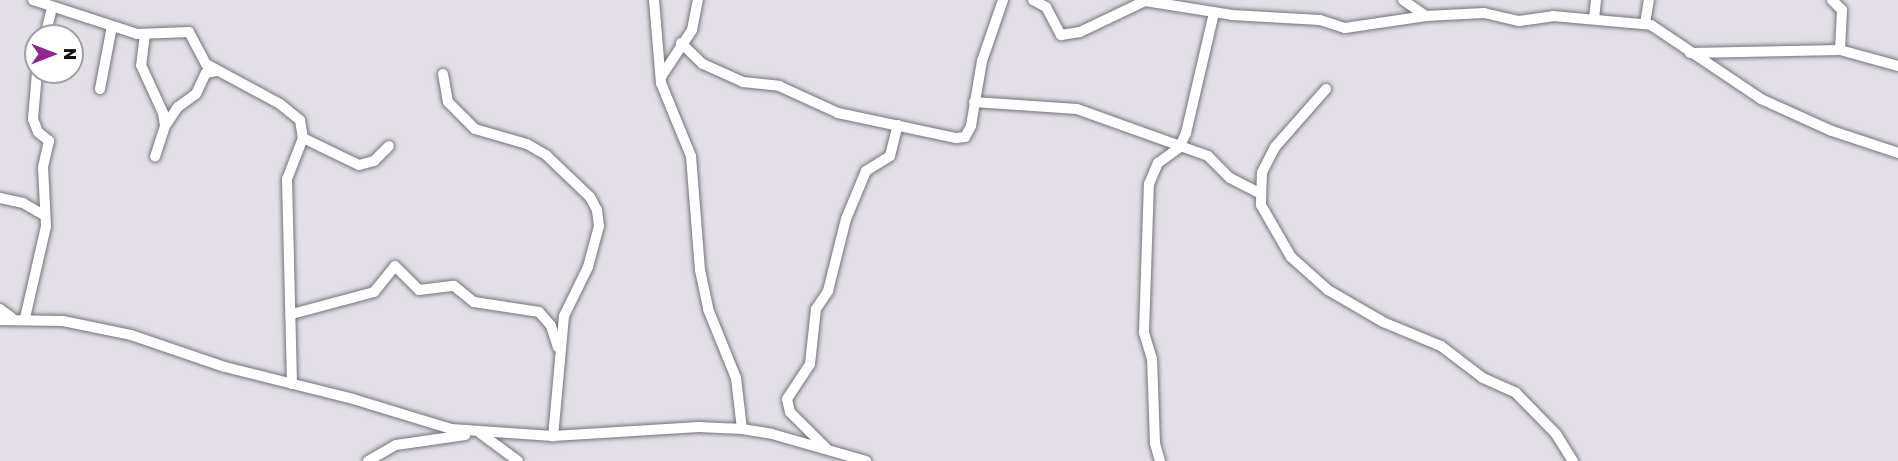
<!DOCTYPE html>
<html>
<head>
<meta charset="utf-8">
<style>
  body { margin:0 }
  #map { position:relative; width:1898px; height:461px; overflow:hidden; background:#e2dfe6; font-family:"Golos Text",sans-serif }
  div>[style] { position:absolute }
  .roads { filter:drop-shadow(0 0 2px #757379) drop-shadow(0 0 2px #757379) }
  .minor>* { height:10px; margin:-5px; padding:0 5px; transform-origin:5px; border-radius:5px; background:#fff }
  span { translate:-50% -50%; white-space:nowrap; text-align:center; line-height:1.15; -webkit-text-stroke:6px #fff; paint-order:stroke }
  .north { position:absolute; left:24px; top:24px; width:60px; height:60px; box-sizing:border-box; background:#fff; border:2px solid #a0a0a1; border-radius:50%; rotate:90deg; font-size:16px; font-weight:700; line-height:24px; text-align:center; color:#121114 }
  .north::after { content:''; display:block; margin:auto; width:21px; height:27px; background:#8c2991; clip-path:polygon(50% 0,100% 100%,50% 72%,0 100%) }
</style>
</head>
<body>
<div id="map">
  <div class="roads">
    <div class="minor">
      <i style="left:33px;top:0;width:109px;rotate:18.1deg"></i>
      <i style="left:137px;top:34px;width:52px;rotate:-2.2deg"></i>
      <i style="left:189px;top:32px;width:36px;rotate:62deg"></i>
      <i style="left:206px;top:64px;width:84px;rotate:28.4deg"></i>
      <i style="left:280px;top:104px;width:26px;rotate:39deg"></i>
      <i style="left:300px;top:120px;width:18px;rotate:81deg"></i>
      <i style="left:303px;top:138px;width:44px;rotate:111.3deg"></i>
      <i style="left:287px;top:179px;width:205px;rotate:88.6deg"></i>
      <i style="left:654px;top:0;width:83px;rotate:85.2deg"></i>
      <i style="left:661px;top:83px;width:79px;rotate:67.7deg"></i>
      <i style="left:691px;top:156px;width:114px;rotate:85.5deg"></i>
      <i style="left:700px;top:270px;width:40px;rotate:78deg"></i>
      <i style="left:708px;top:309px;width:74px;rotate:67.9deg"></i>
      <i style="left:736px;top:378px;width:51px;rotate:83.3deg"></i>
      <i style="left:1033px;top:0;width:15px;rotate:28deg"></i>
      <i style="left:1046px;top:7px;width:32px;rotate:62deg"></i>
      <i style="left:1061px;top:35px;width:19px;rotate:-9deg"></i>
      <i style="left:1080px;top:32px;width:72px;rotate:-25.5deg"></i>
      <i style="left:1145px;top:1px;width:88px;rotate:9.1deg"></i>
      <i style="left:1232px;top:15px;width:88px;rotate:3.3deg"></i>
      <i style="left:1320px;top:20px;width:26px;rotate:18deg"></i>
      <i style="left:1345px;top:28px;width:82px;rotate:-8.4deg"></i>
      <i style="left:1403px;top:0;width:28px;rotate:35deg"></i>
      <i style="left:1426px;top:16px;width:58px;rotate:-3deg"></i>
      <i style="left:1484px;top:13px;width:36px;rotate:13deg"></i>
      <i style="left:1519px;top:21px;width:34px;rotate:-8deg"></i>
      <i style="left:1553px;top:16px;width:98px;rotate:5.2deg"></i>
      <i style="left:1651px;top:25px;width:133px;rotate:33.9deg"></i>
      <i style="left:1761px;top:99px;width:78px;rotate:24.3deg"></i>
      <i style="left:1832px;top:131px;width:70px;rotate:18.4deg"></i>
      <i style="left:1832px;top:0;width:14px;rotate:45deg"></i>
      <i style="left:1842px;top:10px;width:40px;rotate:92.9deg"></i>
      <i style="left:1594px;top:19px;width:19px;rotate:-84deg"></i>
      <i style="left:1645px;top:24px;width:24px;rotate:-81deg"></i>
      <i style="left:145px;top:34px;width:31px;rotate:97deg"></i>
      <i style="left:141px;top:65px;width:53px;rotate:65.4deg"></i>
      <i style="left:163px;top:113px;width:13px;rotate:81deg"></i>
      <i style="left:165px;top:126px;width:32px;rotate:108deg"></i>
      <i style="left:45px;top:36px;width:30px;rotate:-76deg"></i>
      <i style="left:681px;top:43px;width:30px;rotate:44deg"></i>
      <i style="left:703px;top:64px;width:44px;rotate:24.2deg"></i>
      <i style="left:743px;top:82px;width:36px;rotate:6deg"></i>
      <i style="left:779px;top:86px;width:65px;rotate:24.6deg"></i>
      <i style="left:838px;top:113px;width:121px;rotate:12deg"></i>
      <i style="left:956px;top:138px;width:9px;rotate:-6deg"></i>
      <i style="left:965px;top:137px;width:13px;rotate:-61deg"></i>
      <i style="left:971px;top:126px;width:66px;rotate:-80.4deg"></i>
      <i style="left:982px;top:61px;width:65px;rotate:-71deg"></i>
      <i style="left:1690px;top:53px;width:150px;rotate:-1.1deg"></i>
      <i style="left:1840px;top:50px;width:60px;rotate:15.4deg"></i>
      <i style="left:443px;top:74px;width:28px;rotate:80deg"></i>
      <i style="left:448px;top:102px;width:38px;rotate:45deg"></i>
      <i style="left:475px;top:129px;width:54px;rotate:16.1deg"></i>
      <i style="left:527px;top:144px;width:22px;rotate:30deg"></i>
      <i style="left:546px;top:155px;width:61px;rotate:43.7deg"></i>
      <i style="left:590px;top:197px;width:15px;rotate:62deg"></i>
      <i style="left:597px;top:210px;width:16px;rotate:83deg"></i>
      <i style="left:599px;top:226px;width:42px;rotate:105deg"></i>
      <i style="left:588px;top:267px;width:55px;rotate:116.1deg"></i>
      <i style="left:564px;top:316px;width:121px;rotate:95.2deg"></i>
      <i style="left:661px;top:77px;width:56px;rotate:-56.6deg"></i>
      <i style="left:692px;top:30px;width:31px;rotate:-79deg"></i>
      <i style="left:100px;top:89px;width:64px;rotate:-79.2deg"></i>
      <i style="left:1326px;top:89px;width:77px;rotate:131.3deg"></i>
      <i style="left:1275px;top:147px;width:29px;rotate:117deg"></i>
      <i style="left:1262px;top:173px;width:32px;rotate:92deg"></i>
      <i style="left:1261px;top:205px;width:60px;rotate:60deg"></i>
      <i style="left:1291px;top:257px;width:50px;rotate:41.7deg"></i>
      <i style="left:1328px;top:290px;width:64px;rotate:30.2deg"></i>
      <i style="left:1383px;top:322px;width:63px;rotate:22.5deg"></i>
      <i style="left:1441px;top:346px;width:53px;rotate:37.3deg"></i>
      <i style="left:1483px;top:378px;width:36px;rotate:24deg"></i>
      <i style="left:1516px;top:393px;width:57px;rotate:45.7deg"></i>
      <i style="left:1556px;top:434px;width:32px;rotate:58deg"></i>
      <i style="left:974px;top:102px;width:103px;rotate:3.9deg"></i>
      <i style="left:1077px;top:109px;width:139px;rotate:19.7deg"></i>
      <i style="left:1208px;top:156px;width:31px;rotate:45deg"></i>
      <i style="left:1230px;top:178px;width:34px;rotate:27deg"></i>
      <i style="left:165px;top:126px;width:23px;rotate:-56deg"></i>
      <i style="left:178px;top:107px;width:22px;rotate:-36deg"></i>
      <i style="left:196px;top:94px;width:23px;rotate:-65deg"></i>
      <i style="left:206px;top:73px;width:10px;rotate:-11deg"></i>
      <i style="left:303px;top:138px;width:62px;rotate:25.7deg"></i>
      <i style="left:359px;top:165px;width:16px;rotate:-15deg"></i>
      <i style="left:374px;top:161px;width:21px;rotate:-45deg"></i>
      <i style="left:0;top:198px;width:24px;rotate:12deg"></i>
      <i style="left:23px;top:203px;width:24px;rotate:30deg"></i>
      <i style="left:0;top:309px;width:15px;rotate:37deg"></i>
      <i style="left:292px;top:314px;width:85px;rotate:-15deg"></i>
      <i style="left:374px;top:292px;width:33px;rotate:-51deg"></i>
      <i style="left:395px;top:266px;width:34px;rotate:45deg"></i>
      <i style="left:419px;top:290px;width:35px;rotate:-7deg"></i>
      <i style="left:454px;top:286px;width:26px;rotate:39deg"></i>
      <i style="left:474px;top:302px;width:66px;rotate:8.7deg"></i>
      <i style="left:539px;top:312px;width:18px;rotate:49deg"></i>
      <i style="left:551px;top:326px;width:22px;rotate:72deg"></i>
      <i style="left:25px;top:318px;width:94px;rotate:-77.1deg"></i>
      <i style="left:46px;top:226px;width:59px;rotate:-92.9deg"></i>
      <i style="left:43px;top:167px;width:27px;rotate:-77deg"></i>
      <i style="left:49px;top:141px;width:14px;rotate:-141deg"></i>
      <i style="left:38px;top:132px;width:14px;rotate:-111deg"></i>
      <i style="left:33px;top:119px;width:47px;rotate:-85.1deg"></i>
      <i style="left:0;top:320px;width:63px;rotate:0.9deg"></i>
      <i style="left:63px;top:321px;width:69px;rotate:11.6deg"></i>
      <i style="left:131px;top:335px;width:99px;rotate:18.8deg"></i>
      <i style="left:225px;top:367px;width:132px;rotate:14deg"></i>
      <i style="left:353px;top:399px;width:102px;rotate:17deg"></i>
      <i style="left:451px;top:429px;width:102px;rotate:3.9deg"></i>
      <i style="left:553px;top:436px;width:146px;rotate:-3.5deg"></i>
      <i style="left:699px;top:427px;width:43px;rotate:2.7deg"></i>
      <i style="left:742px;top:429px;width:30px;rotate:9deg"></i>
      <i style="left:772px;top:434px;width:98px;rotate:16deg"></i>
      <i style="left:480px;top:433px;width:47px;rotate:36.4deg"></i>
      <i style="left:826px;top:448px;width:51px;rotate:-135deg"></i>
      <i style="left:790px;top:412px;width:13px;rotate:-103deg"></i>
      <i style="left:787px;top:399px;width:42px;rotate:-56.7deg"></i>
      <i style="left:810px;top:364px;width:55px;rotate:-83.8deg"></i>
      <i style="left:816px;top:309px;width:22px;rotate:-56deg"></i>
      <i style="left:828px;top:291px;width:74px;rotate:-76deg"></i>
      <i style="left:846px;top:219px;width:52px;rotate:-67.4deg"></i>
      <i style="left:866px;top:171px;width:28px;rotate:-32deg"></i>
      <i style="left:890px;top:156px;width:32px;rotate:-76deg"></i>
      <i style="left:368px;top:461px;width:32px;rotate:-30deg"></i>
      <i style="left:396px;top:445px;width:70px;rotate:-8.2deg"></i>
      <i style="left:1160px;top:461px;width:19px;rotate:-106deg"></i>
      <i style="left:1155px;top:443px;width:84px;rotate:-92deg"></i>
      <i style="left:1152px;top:359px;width:28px;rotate:-107deg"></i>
      <i style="left:1144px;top:332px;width:148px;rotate:-88.1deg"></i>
      <i style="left:1149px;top:184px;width:23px;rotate:-67deg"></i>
      <i style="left:1158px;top:163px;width:26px;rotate:-36deg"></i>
      <i style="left:1179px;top:148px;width:17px;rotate:-65deg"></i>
      <i style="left:1186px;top:133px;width:123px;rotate:-76.9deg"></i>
    </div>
  </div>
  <div class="north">N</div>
</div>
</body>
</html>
